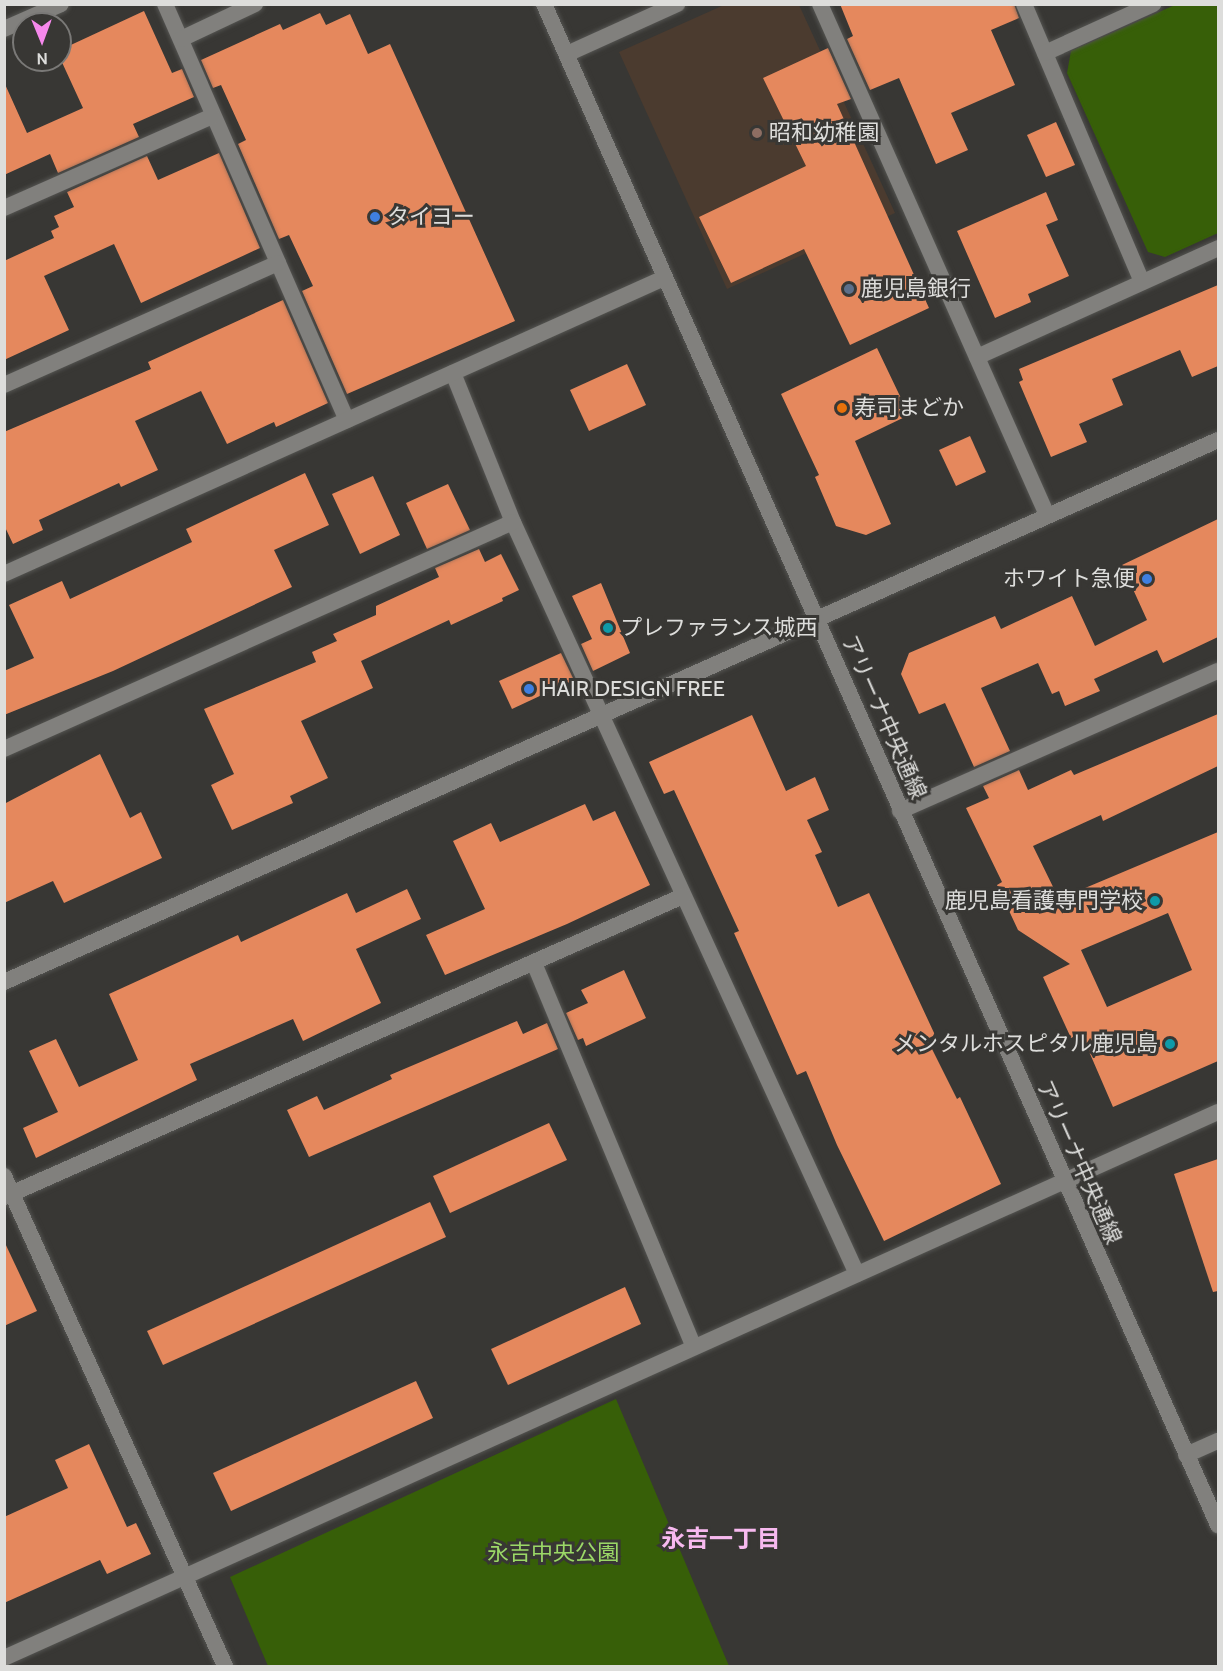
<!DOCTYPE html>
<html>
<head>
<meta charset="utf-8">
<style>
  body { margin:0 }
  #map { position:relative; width:1223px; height:1671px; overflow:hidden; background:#383734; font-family:Cabin,"Noto Sans JP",sans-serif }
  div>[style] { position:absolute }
  .education>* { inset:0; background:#4b3b2f }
  .green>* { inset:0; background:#375f08 }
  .building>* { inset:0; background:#e5885d }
  .roads { filter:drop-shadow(0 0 2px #545451) drop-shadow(0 0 2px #545451) }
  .minor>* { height:16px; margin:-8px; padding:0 8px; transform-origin:8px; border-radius:8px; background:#81807d }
  .tertiary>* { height:16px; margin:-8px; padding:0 8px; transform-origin:8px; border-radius:8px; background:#81807d }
  .dots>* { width:16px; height:16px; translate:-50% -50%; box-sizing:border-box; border:3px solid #383734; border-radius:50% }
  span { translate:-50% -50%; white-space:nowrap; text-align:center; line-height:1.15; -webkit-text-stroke:6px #383734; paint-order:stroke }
  .poi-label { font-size:22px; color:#dddddb }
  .left { translate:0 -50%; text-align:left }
  .right { translate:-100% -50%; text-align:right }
  .street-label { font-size:22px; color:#dddddb }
  .park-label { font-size:22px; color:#9bd867 }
  .neighbourhood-label { font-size:24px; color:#f7b9ef; font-weight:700 }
  .frame { position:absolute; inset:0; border:6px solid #dddddb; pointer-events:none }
  .north { position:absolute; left:12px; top:12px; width:60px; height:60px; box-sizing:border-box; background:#383734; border:2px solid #7a7977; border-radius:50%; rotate:179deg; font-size:16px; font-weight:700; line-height:24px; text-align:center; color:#dddddb }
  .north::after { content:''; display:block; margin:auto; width:21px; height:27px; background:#f688ec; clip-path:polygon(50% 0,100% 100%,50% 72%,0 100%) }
</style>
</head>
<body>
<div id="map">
  <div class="education">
    <i style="clip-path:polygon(724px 5px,799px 5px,895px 213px,727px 289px,619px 52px)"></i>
  </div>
  <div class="green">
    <i style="clip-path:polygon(1175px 5px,1218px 5px,1218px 233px,1165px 257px,1148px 252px,1067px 73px,1071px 51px)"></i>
    <i style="clip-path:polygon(616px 1399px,729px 1666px,268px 1666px,230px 1577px)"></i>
  </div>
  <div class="building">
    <i style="clip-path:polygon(840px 4px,1014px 4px,1019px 18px,991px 30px,1015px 85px,951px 113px,968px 150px,936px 164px,899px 78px,870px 90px,847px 39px,853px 36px)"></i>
    <i style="clip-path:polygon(144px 11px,172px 73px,182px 69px,194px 97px,133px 124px,139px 137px,58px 173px,50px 154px,4px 175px,4px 82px,27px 133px,83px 108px,60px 58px,60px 50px)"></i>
    <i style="clip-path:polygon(320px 13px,326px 25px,350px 14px,368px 54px,390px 44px,515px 321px,347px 394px,302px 291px,313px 286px,289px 235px,279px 239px,238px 144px,246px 140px,221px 85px,213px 88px,201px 60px,280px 24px,283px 30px)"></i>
    <i style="clip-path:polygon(828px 48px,851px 99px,837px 104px,929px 308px,850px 345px,804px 249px,731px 283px,699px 217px,806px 166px,763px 78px)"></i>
    <i style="clip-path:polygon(1056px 122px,1075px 165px,1046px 177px,1027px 135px)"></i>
    <i style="clip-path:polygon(219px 153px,260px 248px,141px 303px,114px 244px,44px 276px,69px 330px,4px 360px,4px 261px,54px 238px,51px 231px,59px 227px,54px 216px,74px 207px,67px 192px,147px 156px,158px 180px)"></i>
    <i style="clip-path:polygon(1046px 192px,1058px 220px,1046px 225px,1069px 276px,1028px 294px,1031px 302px,995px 318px,957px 231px)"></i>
    <i style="clip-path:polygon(1218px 285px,1218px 366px,1192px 377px,1180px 350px,1112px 379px,1123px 405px,1079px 424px,1087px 442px,1051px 457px,1019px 382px,1023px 380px,1019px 369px)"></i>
    <i style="clip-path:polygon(283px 300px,328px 403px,276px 427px,274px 422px,227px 444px,201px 391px,135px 421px,158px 470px,121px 487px,119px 483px,39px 520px,43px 530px,13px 544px,4px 525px,4px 432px,151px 369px,148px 362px)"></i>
    <i style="clip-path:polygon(877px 348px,909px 415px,855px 441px,891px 524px,866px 535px,836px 526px,815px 477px,819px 475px,781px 394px)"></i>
    <i style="clip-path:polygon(627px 364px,646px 405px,589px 431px,570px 390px)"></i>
    <i style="clip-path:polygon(970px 436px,986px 472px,956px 486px,939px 450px)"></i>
    <i style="clip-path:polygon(305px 473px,329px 525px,274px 550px,292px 587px,113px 671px,4px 715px,4px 671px,34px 658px,9px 605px,62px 581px,70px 599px,192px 542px,186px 529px)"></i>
    <i style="clip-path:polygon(373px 476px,400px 535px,360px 554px,332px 494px)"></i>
    <i style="clip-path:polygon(448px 484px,470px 530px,427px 549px,406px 503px)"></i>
    <i style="clip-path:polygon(1218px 519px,1218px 637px,1163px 663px,1157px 650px,1094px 679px,1100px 691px,1065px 706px,1059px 691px,1052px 694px,1038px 663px,981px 688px,1010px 751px,974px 767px,945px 703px,919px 714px,901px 674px,909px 653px,995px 616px,1001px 629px,1072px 596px,1095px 646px,1147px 620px,1122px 565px)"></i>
    <i style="clip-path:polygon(479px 549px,485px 562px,501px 554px,519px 590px,502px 598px,503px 601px,451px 625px,449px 620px,361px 661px,373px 688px,301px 721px,328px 778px,290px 796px,293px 803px,232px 830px,211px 785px,234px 774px,204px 709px,316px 662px,312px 652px,337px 641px,333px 634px,376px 615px,376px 606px,439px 577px,435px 568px)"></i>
    <i style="clip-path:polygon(601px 583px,630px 653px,593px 671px,581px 644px,592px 639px,572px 596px)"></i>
    <i style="clip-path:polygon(561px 653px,574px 680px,512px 709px,499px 681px)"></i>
    <i style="clip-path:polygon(evenodd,1218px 714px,1218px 766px,1103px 821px,1101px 815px,1033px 846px,1059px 899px,1218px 832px,1218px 1061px,1113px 1107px,1081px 1033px,1071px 1038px,1043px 977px,1070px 964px,1018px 930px,997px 885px,1002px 882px,966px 808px,989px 798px,983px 786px,1019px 770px,1028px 790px,1071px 770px,1074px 775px,1218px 714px,1168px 913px,1192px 970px,1107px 1007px,1081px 950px,1168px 913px)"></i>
    <i style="clip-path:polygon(752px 715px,786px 791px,815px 777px,829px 810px,807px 820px,822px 852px,815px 855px,838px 907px,869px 893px,935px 1035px,927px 1039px,957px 1099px,960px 1097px,1001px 1184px,884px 1241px,837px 1145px,806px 1071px,797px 1075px,734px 933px,739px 931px,674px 790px,664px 794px,649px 762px)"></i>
    <i style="clip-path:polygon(100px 754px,130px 818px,141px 812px,162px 858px,64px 903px,53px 881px,4px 903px,4px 804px)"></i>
    <i style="clip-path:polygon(585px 804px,593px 821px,615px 811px,650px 885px,567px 924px,445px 975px,426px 935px,485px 909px,453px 841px,491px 823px,500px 842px)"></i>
    <i style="clip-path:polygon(407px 889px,421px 919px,356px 949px,381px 1003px,303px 1041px,293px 1019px,190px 1064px,197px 1080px,36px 1158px,23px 1128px,58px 1112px,29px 1051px,56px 1039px,79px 1087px,138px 1060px,109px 994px,238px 935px,241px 942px,347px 893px,356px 913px)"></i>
    <i style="clip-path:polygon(624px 970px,646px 1018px,586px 1046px,583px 1038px,578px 1040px,566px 1013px,588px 1003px,581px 990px)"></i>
    <i style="clip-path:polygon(517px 1021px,523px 1034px,547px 1023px,558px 1049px,309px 1157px,287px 1110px,317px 1096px,324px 1110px,392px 1079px,390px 1075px)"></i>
    <i style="clip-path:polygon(549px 1123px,567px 1160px,450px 1213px,433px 1176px)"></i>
    <i style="clip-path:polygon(1218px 1159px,1218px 1291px,1213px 1292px,1174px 1174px)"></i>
    <i style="clip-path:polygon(430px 1202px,446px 1237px,163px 1365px,147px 1331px)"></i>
    <i style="clip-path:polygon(4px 1241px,37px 1311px,4px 1326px)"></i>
    <i style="clip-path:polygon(625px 1287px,641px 1324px,508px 1385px,491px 1349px)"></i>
    <i style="clip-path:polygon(416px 1381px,433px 1418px,231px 1511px,213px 1473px)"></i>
    <i style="clip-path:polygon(89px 1444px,127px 1527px,136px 1523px,151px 1554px,107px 1574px,100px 1560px,4px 1603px,4px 1517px,68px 1488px,55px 1460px)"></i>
  </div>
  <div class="roads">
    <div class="minor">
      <i style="left:165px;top:4px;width:454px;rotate:66.4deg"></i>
      <i style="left:820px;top:4px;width:559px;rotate:66.05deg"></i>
      <i style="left:1024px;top:4px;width:302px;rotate:67deg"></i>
      <i style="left:4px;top:29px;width:62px;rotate:-23.7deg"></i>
      <i style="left:181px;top:39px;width:82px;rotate:-25.3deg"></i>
      <i style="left:1045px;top:53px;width:119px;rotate:-24.4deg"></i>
      <i style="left:567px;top:54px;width:121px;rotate:-24.4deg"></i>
      <i style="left:4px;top:208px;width:228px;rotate:-23.8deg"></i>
      <i style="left:977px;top:357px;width:265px;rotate:-24.3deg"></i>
      <i style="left:453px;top:373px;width:161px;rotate:68.1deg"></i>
      <i style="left:513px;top:522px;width:827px;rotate:65.42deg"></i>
      <i style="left:4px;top:385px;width:300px;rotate:-24deg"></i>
      <i style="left:4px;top:574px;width:721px;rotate:-24.15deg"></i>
      <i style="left:4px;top:749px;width:557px;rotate:-24.04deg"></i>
      <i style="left:900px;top:811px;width:347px;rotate:-23.8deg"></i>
      <i style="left:534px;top:963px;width:416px;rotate:67.4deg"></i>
      <i style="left:4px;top:1176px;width:538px;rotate:65.72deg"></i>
      <i style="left:4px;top:1197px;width:743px;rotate:-23.91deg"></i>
      <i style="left:1186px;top:1455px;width:35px;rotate:-24deg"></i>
      <i style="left:4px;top:1658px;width:1331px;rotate:-24.22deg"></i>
    </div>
    <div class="tertiary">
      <i style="left:544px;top:4px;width:1664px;rotate:66.1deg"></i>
      <i style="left:4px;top:982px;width:1329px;rotate:-24.06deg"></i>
    </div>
  </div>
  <div class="dots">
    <i style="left:757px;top:133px;background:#8d6e63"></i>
    <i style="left:375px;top:217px;background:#3f7fe0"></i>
    <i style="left:849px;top:289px;background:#5c6f8a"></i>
    <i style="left:842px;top:408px;background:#e8710a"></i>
    <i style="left:1147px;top:579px;background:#3f7fe0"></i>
    <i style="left:608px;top:628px;background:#0f9aa8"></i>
    <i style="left:529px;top:689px;background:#3f7fe0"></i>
    <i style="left:1155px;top:901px;background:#0f9aa8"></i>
    <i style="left:1170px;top:1044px;background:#0f9aa8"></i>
  </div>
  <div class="poi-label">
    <span class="left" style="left:769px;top:133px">昭和幼稚園</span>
    <span class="left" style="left:387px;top:217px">タイヨー</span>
    <span class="left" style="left:861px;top:289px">鹿児島銀行</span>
    <span class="left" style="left:854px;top:408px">寿司まどか</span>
    <span class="right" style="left:1135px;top:579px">ホワイト急便</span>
    <span class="left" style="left:620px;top:628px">プレファランス城西</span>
    <span class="left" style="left:541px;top:689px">HAIR DESIGN FREE</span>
    <span class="right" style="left:1143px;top:901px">鹿児島看護専門学校</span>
    <span class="right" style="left:1158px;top:1044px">メンタルホスピタル鹿児島</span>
  </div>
  <div class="street-label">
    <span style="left:884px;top:717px;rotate:66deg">アリーナ中央通線</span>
    <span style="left:1079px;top:1162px;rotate:66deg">アリーナ中央通線</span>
  </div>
  <div class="park-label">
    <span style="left:553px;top:1553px">永吉中央公園</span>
  </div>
  <div class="neighbourhood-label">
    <span style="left:721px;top:1539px">永吉一丁目</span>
  </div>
  <div class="frame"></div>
  <div class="north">N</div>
</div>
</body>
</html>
